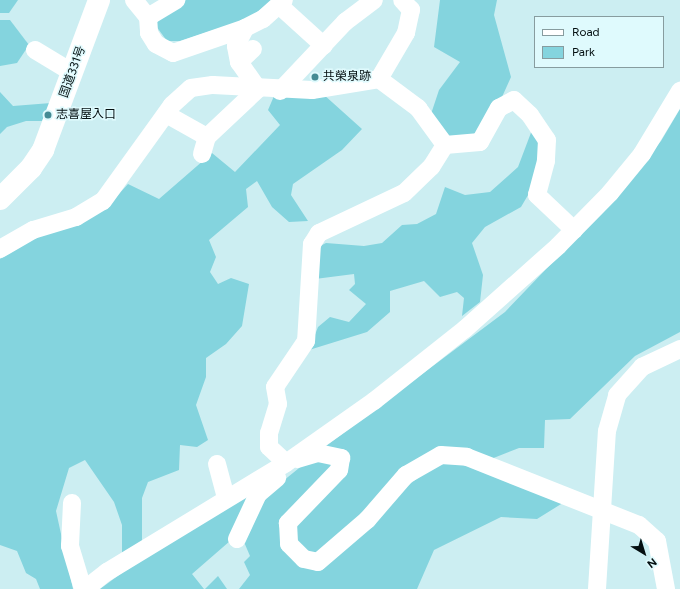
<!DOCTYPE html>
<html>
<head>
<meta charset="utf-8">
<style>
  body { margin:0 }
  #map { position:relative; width:680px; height:589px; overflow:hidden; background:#cceef2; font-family:Figtree,"Noto Sans JP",sans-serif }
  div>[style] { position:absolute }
  .green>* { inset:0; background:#84d4de }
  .minor>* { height:18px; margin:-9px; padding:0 9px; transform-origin:9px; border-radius:9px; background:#fff }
  .highway>* { height:22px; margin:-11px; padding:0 11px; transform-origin:11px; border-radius:11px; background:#fff }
  .dots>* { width:11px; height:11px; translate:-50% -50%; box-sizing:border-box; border:2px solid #dffafd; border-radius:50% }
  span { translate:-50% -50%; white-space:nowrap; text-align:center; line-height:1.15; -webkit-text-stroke:3px #dffafd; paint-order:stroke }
  .street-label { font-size:12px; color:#040f11 }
  .poi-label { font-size:12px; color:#040f11 }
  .left { translate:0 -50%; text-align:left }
  .legend { position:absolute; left:534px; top:16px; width:130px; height:52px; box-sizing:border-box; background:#dffafd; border:1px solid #879c9f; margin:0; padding:5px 7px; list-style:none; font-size:12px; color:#040f11 }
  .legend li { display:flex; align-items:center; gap:8px; height:20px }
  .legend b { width:20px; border:1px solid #879c9f }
  .north { position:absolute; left:624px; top:533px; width:40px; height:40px; -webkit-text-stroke:3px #dffafd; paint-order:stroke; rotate:142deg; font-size:11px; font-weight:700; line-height:16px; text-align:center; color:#040f11 }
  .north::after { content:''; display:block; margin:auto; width:14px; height:18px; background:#040f11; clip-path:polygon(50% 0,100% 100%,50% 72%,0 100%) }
</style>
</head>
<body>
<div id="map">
  <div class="green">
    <i style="clip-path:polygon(0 0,18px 0,9px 13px,0 13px)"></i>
    <i style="clip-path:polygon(186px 0,273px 0,248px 19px,180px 41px,167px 41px,156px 26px,158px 19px)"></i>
    <i style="clip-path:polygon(440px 0,497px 0,494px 15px,511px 77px,502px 97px,476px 134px,451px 138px,431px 114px,439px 90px,460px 62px,434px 47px)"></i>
    <i style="clip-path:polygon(0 20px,10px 20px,29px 45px,17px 63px,0 66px)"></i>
    <i style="clip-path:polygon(0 92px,13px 106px,51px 103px,42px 121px,26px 121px,7px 127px,0 134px)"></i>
    <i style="clip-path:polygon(323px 94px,362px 129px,342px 150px,293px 184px,291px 195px,308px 221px,289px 222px,272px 207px,257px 181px,246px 189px,248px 207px,209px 240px,216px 257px,210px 272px,218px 284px,231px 278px,249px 284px,242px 326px,226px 344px,206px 358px,206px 377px,196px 405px,208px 440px,197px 447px,180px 445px,179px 470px,148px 482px,142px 498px,142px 541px,122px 553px,122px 525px,114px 502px,85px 460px,69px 468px,56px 511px,73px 589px,40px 589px,36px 579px,26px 573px,17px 551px,0 545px,0 259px,42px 234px,106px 208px,128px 184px,159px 199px,212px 153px,235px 172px,280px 125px,268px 110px,274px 96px)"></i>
    <i style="clip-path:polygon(680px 109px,680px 332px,635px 356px,570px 419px,545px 420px,544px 448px,519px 448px,491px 459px,434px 449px,318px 555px,304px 553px,295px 540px,294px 522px,345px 471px,326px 446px,505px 312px,618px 194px,661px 141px)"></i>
    <i style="clip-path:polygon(532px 130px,542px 140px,531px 190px,521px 207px,485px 227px,472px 243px,483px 275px,480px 302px,462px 316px,464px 298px,457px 292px,440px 297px,424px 281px,390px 291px,390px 312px,367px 332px,309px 350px,318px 327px,330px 317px,349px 322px,366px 304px,349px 290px,355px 284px,354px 274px,315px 279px,318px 247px,326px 243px,364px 246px,382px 243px,402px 225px,417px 224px,436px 214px,445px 187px,465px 195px,490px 192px,518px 167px)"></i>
    <i style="clip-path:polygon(309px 460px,334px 461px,284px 545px,317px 568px,395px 495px,442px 460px,467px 461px,566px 501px,537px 519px,501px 517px,434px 550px,417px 589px,239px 589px,250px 575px,244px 562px,250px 556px,244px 542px,262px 498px)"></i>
    <i style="clip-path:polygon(253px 491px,230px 541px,192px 574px,204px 589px,100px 589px,153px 550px)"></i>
    <i style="clip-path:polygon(218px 576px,227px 589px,205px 589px)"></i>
  </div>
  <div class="minor">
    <i style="left:134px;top:0;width:22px;rotate:51deg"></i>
    <i style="left:148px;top:17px;width:16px;rotate:86deg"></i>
    <i style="left:149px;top:33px;width:13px;rotate:58deg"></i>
    <i style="left:156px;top:44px;width:19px;rotate:28deg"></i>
    <i style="left:173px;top:53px;width:76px;rotate:-19.1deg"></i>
    <i style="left:245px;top:28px;width:20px;rotate:-27deg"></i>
    <i style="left:263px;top:19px;width:28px;rotate:-42deg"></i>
    <i style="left:280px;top:6px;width:59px;rotate:42.3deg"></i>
    <i style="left:148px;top:17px;width:33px;rotate:-31deg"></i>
    <i style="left:35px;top:50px;width:44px;rotate:31.2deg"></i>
    <i style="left:239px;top:62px;width:19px;rotate:-43deg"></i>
    <i style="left:379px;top:79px;width:53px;rotate:-59.6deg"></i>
    <i style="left:406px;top:33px;width:24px;rotate:-78deg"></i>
    <i style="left:411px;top:10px;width:13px;rotate:-132deg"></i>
    <i style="left:280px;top:91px;width:95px;rotate:-46.7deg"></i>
    <i style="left:345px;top:22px;width:36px;rotate:-37deg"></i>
    <i style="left:166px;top:114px;width:47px;rotate:29.3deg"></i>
    <i style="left:445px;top:145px;width:35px;rotate:-5deg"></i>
    <i style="left:480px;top:142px;width:39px;rotate:-61deg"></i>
    <i style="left:499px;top:108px;width:17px;rotate:-28deg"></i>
    <i style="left:514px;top:100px;width:22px;rotate:43deg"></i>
    <i style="left:530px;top:115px;width:30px;rotate:56deg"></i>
    <i style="left:547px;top:140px;width:21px;rotate:93deg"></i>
    <i style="left:546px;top:161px;width:35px;rotate:105deg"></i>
    <i style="left:537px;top:195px;width:51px;rotate:43.4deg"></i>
    <i style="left:202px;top:154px;width:18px;rotate:-74deg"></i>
    <i style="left:207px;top:137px;width:70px;rotate:-43.3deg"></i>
    <i style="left:258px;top:89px;width:33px;rotate:-125deg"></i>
    <i style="left:239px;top:62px;width:16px;rotate:-101deg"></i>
    <i style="left:236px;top:46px;width:20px;rotate:-63deg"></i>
    <i style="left:0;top:249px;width:38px;rotate:-30deg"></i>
    <i style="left:33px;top:230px;width:45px;rotate:-16.8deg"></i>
    <i style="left:76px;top:217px;width:31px;rotate:-31deg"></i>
    <i style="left:103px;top:201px;width:118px;rotate:-54.3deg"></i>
    <i style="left:172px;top:105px;width:25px;rotate:-42deg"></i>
    <i style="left:191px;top:88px;width:22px;rotate:-8deg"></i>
    <i style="left:213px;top:85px;width:99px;rotate:2.9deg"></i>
    <i style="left:312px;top:90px;width:68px;rotate:-9.3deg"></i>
    <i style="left:379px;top:79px;width:49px;rotate:36.6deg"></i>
    <i style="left:418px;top:108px;width:46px;rotate:53.9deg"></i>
    <i style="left:445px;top:145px;width:26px;rotate:122deg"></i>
    <i style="left:431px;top:167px;width:37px;rotate:136deg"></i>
    <i style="left:404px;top:193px;width:94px;rotate:154.8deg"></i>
    <i style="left:319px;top:233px;width:13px;rotate:122deg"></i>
    <i style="left:312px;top:244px;width:97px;rotate:93.5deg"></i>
    <i style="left:306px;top:341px;width:55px;rotate:124deg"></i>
    <i style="left:275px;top:387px;width:17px;rotate:80deg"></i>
    <i style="left:278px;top:404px;width:30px;rotate:107deg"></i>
    <i style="left:269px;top:433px;width:14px;rotate:90deg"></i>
    <i style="left:269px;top:447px;width:23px;rotate:43deg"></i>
    <i style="left:297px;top:459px;width:22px;rotate:-16deg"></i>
    <i style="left:318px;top:453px;width:24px;rotate:12deg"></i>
    <i style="left:341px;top:458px;width:12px;rotate:99deg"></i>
    <i style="left:339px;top:470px;width:74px;rotate:133.9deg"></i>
    <i style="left:288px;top:523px;width:21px;rotate:87deg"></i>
    <i style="left:289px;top:544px;width:21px;rotate:45deg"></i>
    <i style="left:304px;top:559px;width:14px;rotate:12deg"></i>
    <i style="left:318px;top:562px;width:65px;rotate:-40.6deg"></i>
    <i style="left:367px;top:520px;width:60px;rotate:-49.1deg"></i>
    <i style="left:406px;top:475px;width:40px;rotate:-29.7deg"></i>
    <i style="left:441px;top:455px;width:26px;rotate:4deg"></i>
    <i style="left:467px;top:457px;width:185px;rotate:21.6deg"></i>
    <i style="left:639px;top:525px;width:24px;rotate:42deg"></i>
    <i style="left:657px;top:541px;width:49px;rotate:79.4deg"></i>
    <i style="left:217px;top:464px;width:35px;rotate:75deg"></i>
    <i style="left:72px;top:503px;width:43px;rotate:92.7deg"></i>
    <i style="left:70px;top:546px;width:45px;rotate:73.2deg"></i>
    <i style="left:237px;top:539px;width:50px;rotate:-65deg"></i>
    <i style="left:258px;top:494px;width:25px;rotate:-40deg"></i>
    <i style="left:85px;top:589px;width:28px;rotate:-38deg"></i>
    <i style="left:107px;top:572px;width:210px;rotate:-31.3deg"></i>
    <i style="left:286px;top:463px;width:108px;rotate:-35.2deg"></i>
    <i style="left:374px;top:401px;width:116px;rotate:-38.4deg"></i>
    <i style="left:465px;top:329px;width:125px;rotate:-41.7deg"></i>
    <i style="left:558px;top:246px;width:74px;rotate:-45.5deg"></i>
    <i style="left:610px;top:193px;width:50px;rotate:-50.6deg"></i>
    <i style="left:642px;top:154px;width:74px;rotate:-58.9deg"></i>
    <i style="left:597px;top:589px;width:158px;rotate:-86.4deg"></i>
    <i style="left:607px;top:431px;width:37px;rotate:-74deg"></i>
    <i style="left:617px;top:395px;width:38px;rotate:-48deg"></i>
    <i style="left:642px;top:367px;width:42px;rotate:-25.3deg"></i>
  </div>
  <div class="highway">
    <i style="left:0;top:199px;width:44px;rotate:-45deg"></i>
    <i style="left:31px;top:168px;width:22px;rotate:-56deg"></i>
    <i style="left:43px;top:150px;width:160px;rotate:-69.5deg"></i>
  </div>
  <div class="dots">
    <i style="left:315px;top:77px;background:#448b94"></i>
    <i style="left:48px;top:115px;background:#448b94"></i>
  </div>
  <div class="street-label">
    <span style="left:73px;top:72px;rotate:-70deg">国道331号</span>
  </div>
  <div class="poi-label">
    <span class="left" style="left:323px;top:77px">共榮泉跡</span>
    <span class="left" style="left:56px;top:115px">志喜屋入口</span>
  </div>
  <ul class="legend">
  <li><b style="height:5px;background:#fff"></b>Road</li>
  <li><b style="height:11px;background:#84d4de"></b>Park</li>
  </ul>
  <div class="north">N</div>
</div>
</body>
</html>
